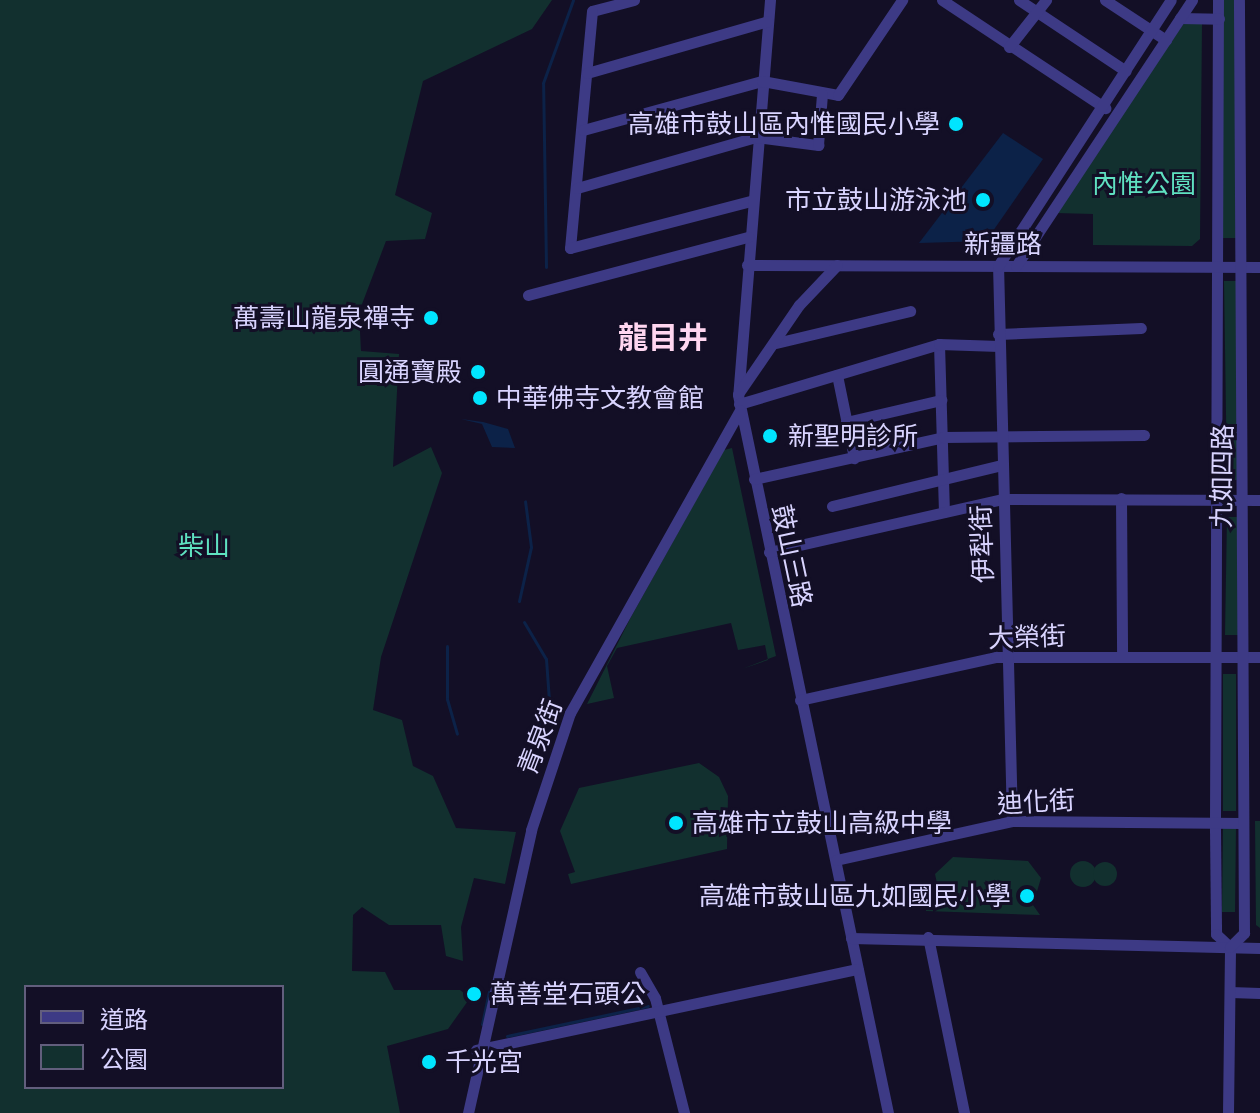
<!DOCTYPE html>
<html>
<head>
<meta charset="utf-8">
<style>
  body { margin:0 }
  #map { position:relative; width:1260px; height:1113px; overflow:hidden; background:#130f26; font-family:"PT Sans","Noto Sans TC",sans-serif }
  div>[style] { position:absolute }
  .green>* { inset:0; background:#12302f }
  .round { border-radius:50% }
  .water>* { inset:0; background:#0c2248 }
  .stream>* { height:3px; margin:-1.5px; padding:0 1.5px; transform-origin:1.5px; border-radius:1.5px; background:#0c2248 }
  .minor>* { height:11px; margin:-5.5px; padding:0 5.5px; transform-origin:5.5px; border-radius:5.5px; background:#3d3a85 }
  .dots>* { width:22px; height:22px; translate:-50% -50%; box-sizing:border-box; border:4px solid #130f26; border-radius:50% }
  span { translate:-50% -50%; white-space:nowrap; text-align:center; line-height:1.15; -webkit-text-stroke:6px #130f26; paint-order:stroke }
  .poi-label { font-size:26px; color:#d9d4ff }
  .right { translate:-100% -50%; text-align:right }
  .left { translate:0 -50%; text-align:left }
  .park-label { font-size:26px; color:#5fe0c0 }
  .street-label { font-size:26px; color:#d9d4ff }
  .quarter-label { font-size:30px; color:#ffd6f0; font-weight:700 }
  .legend { position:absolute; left:24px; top:985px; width:260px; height:104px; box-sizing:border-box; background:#130f26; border:2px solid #625e7d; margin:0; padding:10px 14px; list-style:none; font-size:24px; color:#d9d4ff }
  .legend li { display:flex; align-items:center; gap:16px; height:40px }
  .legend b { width:40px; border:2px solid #625e7d }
</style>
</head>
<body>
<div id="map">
  <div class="green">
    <i style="clip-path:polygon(evenodd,0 0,552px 0,532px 29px,423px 81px,395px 195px,432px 213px,425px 239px,386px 241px,359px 312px,361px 351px,399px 354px,393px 467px,431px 447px,442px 473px,381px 657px,373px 710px,402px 720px,413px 766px,433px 776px,456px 828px,516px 832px,505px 884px,474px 878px,461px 927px,463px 961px,446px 956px,441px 925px,389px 925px,362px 907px,353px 915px,352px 971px,385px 972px,394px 990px,460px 990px,470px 998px,448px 1029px,387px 1046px,400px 1113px,0 1113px,0 0,26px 987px,282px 987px,282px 1087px,26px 1087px,26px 987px)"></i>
    <i style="clip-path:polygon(1223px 0,1235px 0,1236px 238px,1223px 238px)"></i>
    <i style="clip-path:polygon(1184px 23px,1202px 23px,1200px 239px,1192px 246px,1093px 245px,1093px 214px,1056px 213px)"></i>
    <i style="clip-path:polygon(1224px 281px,1238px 281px,1240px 480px,1227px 480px)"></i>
    <i style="clip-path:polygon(732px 448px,776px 656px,742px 669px,768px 660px,765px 645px,738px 650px,731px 623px,617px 648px,607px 666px,614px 698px,587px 704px,631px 617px,724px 450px)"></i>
    <i style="clip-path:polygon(1227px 517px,1240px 517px,1238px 635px,1225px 635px)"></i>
    <i style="clip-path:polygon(1223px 674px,1236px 674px,1236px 811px,1223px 811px)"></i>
    <i style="clip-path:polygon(699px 763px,719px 777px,728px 796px,727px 849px,571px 884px,568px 874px,575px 872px,560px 831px,579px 788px)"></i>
    <i style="clip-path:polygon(1255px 821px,1260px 821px,1260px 928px,1256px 925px)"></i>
    <i style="clip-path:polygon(1223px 828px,1236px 828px,1235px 912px,1222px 912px)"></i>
    <i style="clip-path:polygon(953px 857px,1028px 861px,1041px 878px,1033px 905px,1040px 915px,926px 911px,926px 902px,941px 902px,935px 874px)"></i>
    <i class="round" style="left:1070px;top:861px;width:26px;height:26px"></i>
    <i class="round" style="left:1093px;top:862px;width:24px;height:24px"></i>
  </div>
  <div class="water">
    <i style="clip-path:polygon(1003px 133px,1043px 159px,986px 241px,919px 243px)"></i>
    <i style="clip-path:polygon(461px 419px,483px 422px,508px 429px,515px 448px,492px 447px,482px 424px)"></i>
  </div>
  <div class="stream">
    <i style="left:546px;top:267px;width:184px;rotate:-90.9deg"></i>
    <i style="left:543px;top:83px;width:88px;rotate:-70.1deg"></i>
    <i style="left:519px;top:601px;width:55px;rotate:-77.5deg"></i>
    <i style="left:531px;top:547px;width:46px;rotate:-97.4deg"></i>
    <i style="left:524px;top:622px;width:43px;rotate:59.3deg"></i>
    <i style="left:546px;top:659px;width:42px;rotate:85.9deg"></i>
    <i style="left:549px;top:701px;width:40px;rotate:115deg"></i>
    <i style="left:447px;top:646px;width:53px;rotate:90deg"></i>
    <i style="left:447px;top:699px;width:36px;rotate:74deg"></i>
    <i style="left:482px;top:1024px;width:33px;rotate:-78deg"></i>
    <i style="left:507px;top:1036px;width:144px;rotate:-12deg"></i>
  </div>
  <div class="minor">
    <i style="left:634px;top:0;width:43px;rotate:165.3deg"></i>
    <i style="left:592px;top:11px;width:238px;rotate:95.3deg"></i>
    <i style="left:570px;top:248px;width:187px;rotate:-14.6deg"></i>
    <i style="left:770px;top:0;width:396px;rotate:94.6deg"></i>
    <i style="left:738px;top:395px;width:734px;rotate:78.2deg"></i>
    <i style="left:942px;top:0;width:196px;rotate:33.5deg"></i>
    <i style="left:1019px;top:0;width:128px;rotate:33.6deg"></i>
    <i style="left:1105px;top:0;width:73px;rotate:33.3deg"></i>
    <i style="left:1218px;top:0;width:830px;rotate:90.21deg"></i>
    <i style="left:1215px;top:830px;width:104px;rotate:89.4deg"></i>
    <i style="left:1216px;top:934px;width:19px;rotate:43deg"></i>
    <i style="left:1180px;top:18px;width:39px;rotate:1deg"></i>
    <i style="left:1009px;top:47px;width:60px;rotate:-51.8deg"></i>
    <i style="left:587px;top:73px;width:188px;rotate:-16deg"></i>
    <i style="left:583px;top:130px;width:186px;rotate:-15.3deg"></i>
    <i style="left:762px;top:81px;width:77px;rotate:10.4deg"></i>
    <i style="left:838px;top:95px;width:115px;rotate:-56deg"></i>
    <i style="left:577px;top:188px;width:186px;rotate:-15.9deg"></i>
    <i style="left:756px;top:137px;width:63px;rotate:7.4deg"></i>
    <i style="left:818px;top:145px;width:51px;rotate:-85.5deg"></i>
    <i style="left:747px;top:265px;width:513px;rotate:0.22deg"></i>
    <i style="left:1016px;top:266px;width:319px;rotate:-56.5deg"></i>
    <i style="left:528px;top:295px;width:228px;rotate:-14.8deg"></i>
    <i style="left:998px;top:334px;width:143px;rotate:-2.4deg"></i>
    <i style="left:776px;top:343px;width:138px;rotate:-13.4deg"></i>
    <i style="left:939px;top:344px;width:168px;rotate:88.3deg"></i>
    <i style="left:837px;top:375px;width:85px;rotate:78.4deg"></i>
    <i style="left:738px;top:394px;width:108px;rotate:-55.6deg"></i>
    <i style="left:799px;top:305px;width:55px;rotate:-46.5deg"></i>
    <i style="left:739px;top:404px;width:209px;rotate:-16.7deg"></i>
    <i style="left:939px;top:344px;width:60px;rotate:1.9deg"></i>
    <i style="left:846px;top:422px;width:98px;rotate:-13deg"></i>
    <i style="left:754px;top:479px;width:194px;rotate:-12.5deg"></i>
    <i style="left:943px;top:437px;width:201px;rotate:-0.6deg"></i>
    <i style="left:1121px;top:498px;width:159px;rotate:89.6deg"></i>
    <i style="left:832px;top:506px;width:175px;rotate:-13.6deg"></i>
    <i style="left:769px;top:552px;width:240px;rotate:-12.8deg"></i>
    <i style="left:1003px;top:499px;width:257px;rotate:0.2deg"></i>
    <i style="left:800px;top:700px;width:201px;rotate:-12.4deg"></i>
    <i style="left:996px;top:657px;width:264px"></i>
    <i style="left:1012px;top:821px;width:555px;rotate:-91.44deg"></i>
    <i style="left:998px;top:266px;width:317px;rotate:-57deg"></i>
    <i style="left:836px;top:860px;width:180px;rotate:-12.5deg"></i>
    <i style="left:1012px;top:821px;width:230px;rotate:0.5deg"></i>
    <i style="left:928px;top:937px;width:180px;rotate:78.4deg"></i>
    <i style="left:851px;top:938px;width:409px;rotate:1.4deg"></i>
    <i style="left:640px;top:972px;width:30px;rotate:60deg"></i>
    <i style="left:655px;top:998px;width:119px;rotate:75.8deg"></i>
    <i style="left:1230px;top:992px;width:30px;rotate:2deg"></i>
    <i style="left:476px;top:1050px;width:390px;rotate:-12deg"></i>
    <i style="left:468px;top:1113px;width:290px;rotate:-77.4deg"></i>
    <i style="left:531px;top:830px;width:123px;rotate:-71.6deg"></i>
    <i style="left:570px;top:713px;width:347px;rotate:-60.7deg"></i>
    <i style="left:1228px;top:1113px;width:166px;rotate:-89.3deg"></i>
    <i style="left:1230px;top:947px;width:20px;rotate:-45deg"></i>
    <i style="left:1244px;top:933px;width:933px;rotate:-90.31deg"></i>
  </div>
  <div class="dots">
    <i style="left:956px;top:124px;background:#00e5ff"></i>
    <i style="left:983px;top:200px;background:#00e5ff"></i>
    <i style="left:431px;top:318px;background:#00e5ff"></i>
    <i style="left:478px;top:372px;background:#00e5ff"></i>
    <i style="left:480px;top:398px;background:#00e5ff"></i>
    <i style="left:770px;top:436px;background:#00e5ff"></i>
    <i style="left:676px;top:823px;background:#00e5ff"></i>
    <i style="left:1027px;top:896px;background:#00e5ff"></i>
    <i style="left:474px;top:994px;background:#00e5ff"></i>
    <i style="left:429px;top:1062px;background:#00e5ff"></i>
  </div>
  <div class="poi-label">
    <span class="right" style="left:940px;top:124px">高雄市鼓山區內惟國民小學</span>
    <span class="right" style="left:967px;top:200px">市立鼓山游泳池</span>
    <span class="right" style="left:415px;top:318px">萬壽山龍泉禪寺</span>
    <span class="right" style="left:462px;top:372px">圓通寶殿</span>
    <span class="left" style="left:496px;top:398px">中華佛寺文教會館</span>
    <span class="left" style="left:788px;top:436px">新聖明診所</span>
    <span class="left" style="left:692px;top:823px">高雄市立鼓山高級中學</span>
    <span class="right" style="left:1011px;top:896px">高雄市鼓山區九如國民小學</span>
    <span class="left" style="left:490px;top:994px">萬善堂石頭公</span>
    <span class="left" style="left:445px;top:1062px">千光宮</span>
  </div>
  <div class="park-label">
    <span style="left:1144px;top:184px">內惟公園</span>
    <span style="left:204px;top:546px">柴山</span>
  </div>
  <div class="street-label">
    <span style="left:1003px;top:244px">新疆路</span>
    <span style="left:1222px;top:476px;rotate:-89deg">九如四路</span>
    <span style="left:982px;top:544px;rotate:-92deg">伊犁街</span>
    <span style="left:792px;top:556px;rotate:78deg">鼓山三路</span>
    <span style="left:1027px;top:637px;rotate:-2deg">大榮街</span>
    <span style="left:540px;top:737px;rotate:-69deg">青泉街</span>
    <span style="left:1036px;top:802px;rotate:-3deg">迪化街</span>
  </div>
  <div class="quarter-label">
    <span style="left:663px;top:337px">龍目井</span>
  </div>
  <ul class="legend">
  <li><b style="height:10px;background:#3d3a85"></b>道路</li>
  <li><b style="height:22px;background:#12302f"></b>公園</li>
  </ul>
</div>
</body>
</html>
